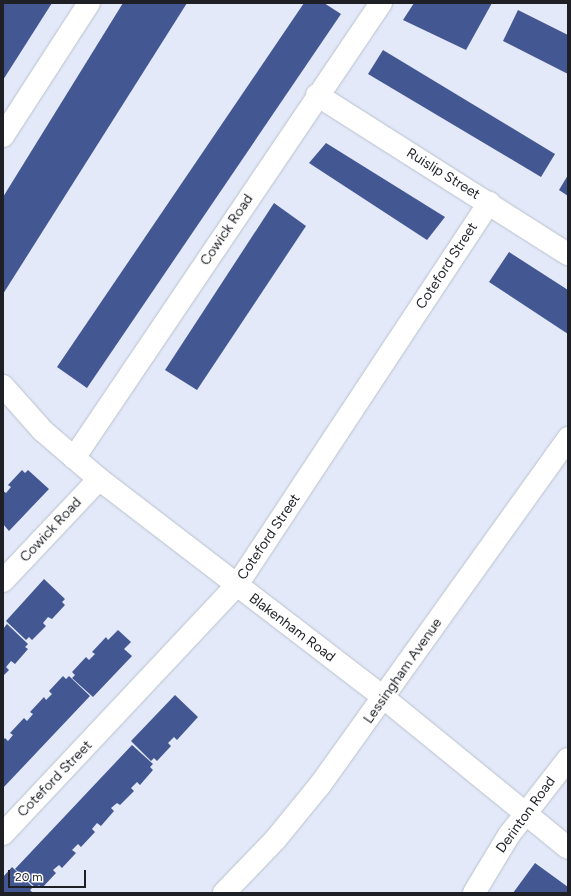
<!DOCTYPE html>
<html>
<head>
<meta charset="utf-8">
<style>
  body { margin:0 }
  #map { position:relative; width:571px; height:896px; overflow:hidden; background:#e3e9f8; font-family:Figtree,sans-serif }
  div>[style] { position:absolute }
  .building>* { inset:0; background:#435793 }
  .roads { filter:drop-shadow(0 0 1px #bac0ce) drop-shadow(0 0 1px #bac0ce) }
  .street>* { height:22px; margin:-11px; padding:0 11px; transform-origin:11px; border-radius:11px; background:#fff }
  span { translate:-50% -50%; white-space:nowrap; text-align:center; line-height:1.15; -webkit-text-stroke:4px #fff; paint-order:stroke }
  .street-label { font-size:14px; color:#1e2025 }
  .frame { position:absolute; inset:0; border:4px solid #1e2025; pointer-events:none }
  .scale { position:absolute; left:8px; top:870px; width:78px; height:18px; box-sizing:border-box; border:2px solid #1e2025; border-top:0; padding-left:5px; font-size:12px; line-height:14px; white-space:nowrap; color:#1e2025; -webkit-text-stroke:3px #fff; paint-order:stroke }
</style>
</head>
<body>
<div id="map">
  <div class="building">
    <i style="clip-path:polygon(3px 3px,52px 3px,3px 80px)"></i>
    <i style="clip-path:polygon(123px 3px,187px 3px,3px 294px,3px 197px)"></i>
    <i style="clip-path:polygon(304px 3px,324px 3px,341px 14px,87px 388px,57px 367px)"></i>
    <i style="clip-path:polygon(414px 3px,492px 3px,466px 50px,403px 20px)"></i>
    <i style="clip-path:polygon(518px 10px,568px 35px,568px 74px,503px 41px)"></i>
    <i style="clip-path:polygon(383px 50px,555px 154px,541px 177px,368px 74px)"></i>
    <i style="clip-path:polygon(326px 143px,445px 217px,427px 240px,309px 163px)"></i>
    <i style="clip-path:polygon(568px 175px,568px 196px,559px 190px)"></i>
    <i style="clip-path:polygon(274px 203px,306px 226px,197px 390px,165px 370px)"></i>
    <i style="clip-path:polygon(509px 252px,568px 290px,568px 334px,489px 282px)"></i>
    <i style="clip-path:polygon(22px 470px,25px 473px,28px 470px,49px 489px,9px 531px,3px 524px,3px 491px,6px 493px,11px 487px,8px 485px)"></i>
    <i style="clip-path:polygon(44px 579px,65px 599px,62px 602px,65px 605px,52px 619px,48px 617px,43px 623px,46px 626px,32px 640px,29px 637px,26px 640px,6px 621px)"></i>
    <i style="clip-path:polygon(7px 624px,28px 644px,25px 647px,28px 649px,15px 664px,11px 661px,6px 667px,9px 670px,3px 676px,3px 629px)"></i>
    <i style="clip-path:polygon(118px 630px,131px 642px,124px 649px,132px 656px,93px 697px,72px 678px,75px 675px,72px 672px,86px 657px,89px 660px,95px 654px,92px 652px,106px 637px,108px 640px)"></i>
    <i style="clip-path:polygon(63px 676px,66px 679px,69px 676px,90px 696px,3px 788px,3px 740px,5px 738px,8px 741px,13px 735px,10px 733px,24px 718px,27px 721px,33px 714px,30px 712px,44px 697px,46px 700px,52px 694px,49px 691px)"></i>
    <i style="clip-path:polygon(175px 695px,198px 717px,177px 740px,174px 737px,168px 743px,171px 746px,157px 761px,154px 758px,151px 761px,131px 741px)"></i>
    <i style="clip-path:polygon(132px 745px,153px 764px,150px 767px,153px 770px,140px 785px,137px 782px,131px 788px,134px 791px,120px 805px,117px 803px,111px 808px,114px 811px,101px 826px,97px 823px,92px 829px,95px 832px,81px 847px,78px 844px,72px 850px,76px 853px,62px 868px,59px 865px,53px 870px,56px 873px,42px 888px,39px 885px,36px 888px,15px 869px)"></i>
    <i style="clip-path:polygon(535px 863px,568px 887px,568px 893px,513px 893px)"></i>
    <i style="clip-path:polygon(12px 867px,33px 887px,30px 890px,33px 893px,3px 893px,3px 877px)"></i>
  </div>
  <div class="roads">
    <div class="street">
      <i style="left:317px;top:95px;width:297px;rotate:32.4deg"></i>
      <i style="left:3px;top:136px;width:158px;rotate:-57.1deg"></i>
      <i style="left:3px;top:386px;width:60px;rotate:48.4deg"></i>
      <i style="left:43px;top:431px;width:74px;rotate:40.6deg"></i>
      <i style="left:99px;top:479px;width:359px;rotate:37.5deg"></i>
      <i style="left:384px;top:698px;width:237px;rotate:39.2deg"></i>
      <i style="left:74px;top:458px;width:549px;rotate:-55.99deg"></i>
      <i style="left:3px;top:581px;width:140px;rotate:-46.7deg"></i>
      <i style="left:3px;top:834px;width:342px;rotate:-46.8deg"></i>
      <i style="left:237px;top:585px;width:458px;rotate:-56.6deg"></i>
      <i style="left:224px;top:893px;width:74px;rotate:-46.1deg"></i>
      <i style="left:275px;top:840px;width:71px;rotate:-50.7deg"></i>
      <i style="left:320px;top:785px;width:427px;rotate:-54.4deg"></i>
      <i style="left:474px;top:893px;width:68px;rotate:-58.9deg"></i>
      <i style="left:509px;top:835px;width:96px;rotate:-52.2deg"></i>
    </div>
  </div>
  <div class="street-label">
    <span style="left:443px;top:174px;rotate:32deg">Ruislip Street</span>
    <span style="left:227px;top:230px;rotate:-56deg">Cowick Road</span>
    <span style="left:447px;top:266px;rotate:-57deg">Coteford Street</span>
    <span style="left:51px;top:530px;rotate:-47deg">Cowick Road</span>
    <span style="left:269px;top:537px;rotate:-56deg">Coteford Street</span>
    <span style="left:292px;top:628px;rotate:37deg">Blakenham Road</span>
    <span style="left:403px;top:671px;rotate:-55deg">Lessingham Avenue</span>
    <span style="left:55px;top:779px;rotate:-46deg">Coteford Street</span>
    <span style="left:526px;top:815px;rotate:-54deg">Derinton Road</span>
  </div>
  <div class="frame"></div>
  <div class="scale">20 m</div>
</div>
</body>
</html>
